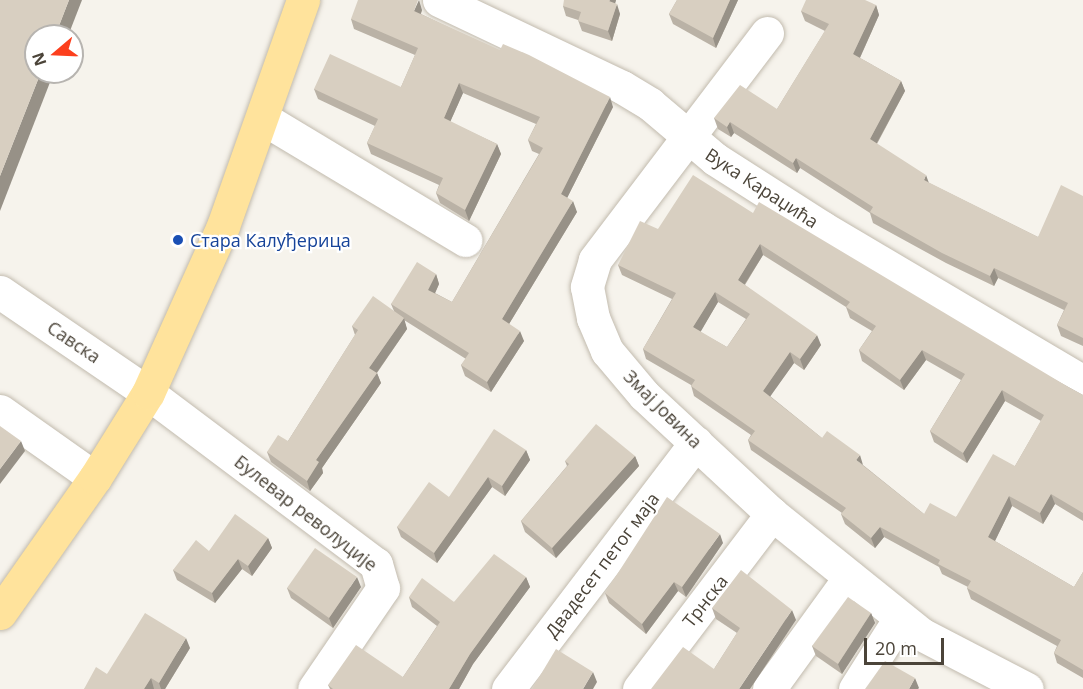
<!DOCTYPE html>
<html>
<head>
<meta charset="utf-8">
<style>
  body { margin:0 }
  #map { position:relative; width:1083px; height:689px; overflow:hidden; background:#f6f3ec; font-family:"Open Sans",sans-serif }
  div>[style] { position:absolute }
  .roads { filter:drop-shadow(0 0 2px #c2bbae) drop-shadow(0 0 2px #c2bbae) }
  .minor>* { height:33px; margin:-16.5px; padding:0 16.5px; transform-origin:16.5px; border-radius:16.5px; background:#fff }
  .major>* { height:33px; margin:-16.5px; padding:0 16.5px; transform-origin:16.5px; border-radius:16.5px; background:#ffe39c }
  .wall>* { inset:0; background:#bab2a6 }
  .shaded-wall>* { inset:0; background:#979187 }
  .building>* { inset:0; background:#d8cfc1 }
  .dots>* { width:16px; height:16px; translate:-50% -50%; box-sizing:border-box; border:3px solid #fff; border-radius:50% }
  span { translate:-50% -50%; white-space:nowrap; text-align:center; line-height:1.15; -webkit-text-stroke:4.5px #fff; paint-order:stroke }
  .street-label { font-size:18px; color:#4b4439 }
  .transit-label { font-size:18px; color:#164399 }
  .left { translate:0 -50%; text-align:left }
  .north { position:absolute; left:24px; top:24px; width:60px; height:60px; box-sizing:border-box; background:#fff; border:2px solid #b7b4b0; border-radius:50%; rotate:251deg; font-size:16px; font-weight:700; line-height:24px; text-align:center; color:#4b4439 }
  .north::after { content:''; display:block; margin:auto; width:21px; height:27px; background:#fc3f1d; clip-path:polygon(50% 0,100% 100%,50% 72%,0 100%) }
  .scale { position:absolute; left:864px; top:638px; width:80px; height:27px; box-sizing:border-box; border:3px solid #4b4439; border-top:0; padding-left:8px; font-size:18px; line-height:21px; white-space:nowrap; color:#4b4439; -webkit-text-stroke:4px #fff; paint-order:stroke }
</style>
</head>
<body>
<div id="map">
  <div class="roads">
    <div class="minor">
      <i style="left:439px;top:0;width:203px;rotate:25.4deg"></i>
      <i style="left:622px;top:87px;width:33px;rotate:31deg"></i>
      <i style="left:650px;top:104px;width:85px;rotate:40.2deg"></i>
      <i style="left:715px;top:159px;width:128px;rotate:32.6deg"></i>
      <i style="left:823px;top:228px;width:302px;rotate:30.6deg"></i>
      <i style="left:767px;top:33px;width:285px;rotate:127.2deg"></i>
      <i style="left:595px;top:260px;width:28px;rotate:107deg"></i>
      <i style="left:587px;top:287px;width:32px;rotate:79deg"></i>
      <i style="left:593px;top:318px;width:36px;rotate:67deg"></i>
      <i style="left:607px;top:351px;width:57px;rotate:49.9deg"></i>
      <i style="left:644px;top:395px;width:175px;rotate:42.9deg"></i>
      <i style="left:772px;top:514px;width:191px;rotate:38.8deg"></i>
      <i style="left:921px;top:634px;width:119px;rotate:27.4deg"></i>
      <i style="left:264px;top:119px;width:235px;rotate:31deg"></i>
      <i style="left:0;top:292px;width:179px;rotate:34.3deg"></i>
      <i style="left:148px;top:393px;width:285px;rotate:36.9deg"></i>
      <i style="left:376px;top:564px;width:25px;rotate:74deg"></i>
      <i style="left:383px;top:588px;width:122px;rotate:124.3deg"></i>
      <i style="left:0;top:411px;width:116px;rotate:35.2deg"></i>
      <i style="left:508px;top:689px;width:310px;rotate:-52.7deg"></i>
      <i style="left:639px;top:689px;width:220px;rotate:-52.8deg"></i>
      <i style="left:769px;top:689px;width:138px;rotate:-54.1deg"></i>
      <i style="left:855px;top:689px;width:84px;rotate:-57.6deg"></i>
    </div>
    <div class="major">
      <i style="left:0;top:613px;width:165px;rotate:-54.9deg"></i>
      <i style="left:95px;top:478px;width:100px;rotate:-58.1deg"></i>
      <i style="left:148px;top:393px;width:183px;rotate:-65.8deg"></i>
      <i style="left:223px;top:226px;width:240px;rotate:-70.5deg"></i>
    </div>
  </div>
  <div class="wall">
    <i style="clip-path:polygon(616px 0,615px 3px,620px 14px,612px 41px,582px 31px,578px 20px,566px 16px,563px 6px)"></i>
    <i style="clip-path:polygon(677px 0,738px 0,716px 48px,673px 24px,669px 14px)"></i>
    <i style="clip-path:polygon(876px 5px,879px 15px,860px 58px,901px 81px,905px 91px,877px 144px,929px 183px,1038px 237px,1083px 196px,1083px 346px,1061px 336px,1057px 325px,1064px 310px,998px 278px,994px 286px,946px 263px,873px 223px,870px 213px,800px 168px,797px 173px,734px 133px,731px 137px,718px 129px,714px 118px,777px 109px,825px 31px,805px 21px,801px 11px)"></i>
    <i style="clip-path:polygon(422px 10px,421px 14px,613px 107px,567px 198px,577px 212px,509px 324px,524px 341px,491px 392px,465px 376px,461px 365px,466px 359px,404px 320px,407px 329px,377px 373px,381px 383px,322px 468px,323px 473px,310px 491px,271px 462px,267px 452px,288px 441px,355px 335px,352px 326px,394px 311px,391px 304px,436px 274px,439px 284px,435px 293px,452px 302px,539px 154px,532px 151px,528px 140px,536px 124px,463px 93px,450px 122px,497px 144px,501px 154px,469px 221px,440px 203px,436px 193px,439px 185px,371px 154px,367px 143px,375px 126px,318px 99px,314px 89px,401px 87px,415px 55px,354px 29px,351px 19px)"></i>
    <i style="clip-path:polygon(evenodd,753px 213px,1083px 395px,1083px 521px,1055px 504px,1043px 524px,1012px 506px,995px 541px,1074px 587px,1083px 572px,1083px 678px,1057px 663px,1054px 653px,1057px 646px,971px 599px,967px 588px,968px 587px,942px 574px,939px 567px,884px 537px,875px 548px,845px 524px,841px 514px,842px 513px,751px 450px,748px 440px,751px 435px,694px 396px,691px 385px,646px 359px,643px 349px,672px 299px,622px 275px,618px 265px,658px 229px,753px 213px,763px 255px,846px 307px,850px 318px,872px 331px,859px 350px,862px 361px,904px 390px,926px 360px,961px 380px,930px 431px,934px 442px,967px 463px,1005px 401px,1041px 421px,1015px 466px,956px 517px,924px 514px,863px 465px,822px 438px,770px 396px,794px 363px,804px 370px,821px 345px,745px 285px,763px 255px,753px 213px,718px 302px,746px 319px,727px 347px,700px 332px,718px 302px)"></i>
    <i style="clip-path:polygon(526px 450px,530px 460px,505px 496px,492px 487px,437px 563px,401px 537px,397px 527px,449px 497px)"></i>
    <i style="clip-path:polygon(635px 456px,639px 466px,556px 558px,525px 532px,521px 521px,567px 466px,565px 461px)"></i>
    <i style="clip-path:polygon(268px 538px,272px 548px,252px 576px,242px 569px,215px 603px,177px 580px,173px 570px,209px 551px)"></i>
    <i style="clip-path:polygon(723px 543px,686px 597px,678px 591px,646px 634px,609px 603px,605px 593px)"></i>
    <i style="clip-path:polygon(526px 577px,530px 587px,473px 664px,459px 689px,330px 689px,328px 685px,403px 677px,437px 626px,412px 607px,409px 597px,454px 602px)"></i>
    <i style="clip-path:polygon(361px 587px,333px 628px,291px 598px,287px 588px)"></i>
    <i style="clip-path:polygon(712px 608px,796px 620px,714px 669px,737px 633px,716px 619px)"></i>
    <i style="clip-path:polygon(871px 613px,875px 623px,842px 674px,816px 656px,812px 646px)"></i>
    <i style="clip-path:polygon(190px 648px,165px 689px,84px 689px,107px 674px)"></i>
  </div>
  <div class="shaded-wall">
    <i style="clip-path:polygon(69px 0,82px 0,68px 36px,55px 36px)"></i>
    <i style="clip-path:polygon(419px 0,422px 10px,418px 21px,414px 11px)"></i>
    <i style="clip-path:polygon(610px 0,616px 0,613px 11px,609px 1px)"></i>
    <i style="clip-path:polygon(730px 0,738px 0,716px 48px,713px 38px)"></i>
    <i style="clip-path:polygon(617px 4px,620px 14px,612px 41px,608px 31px)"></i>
    <i style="clip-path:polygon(876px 5px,879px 15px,857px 64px,853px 54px)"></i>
    <i style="clip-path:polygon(41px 72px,54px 72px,0 211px,0 176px)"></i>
    <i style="clip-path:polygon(901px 81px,905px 91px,873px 150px,870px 139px)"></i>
    <i style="clip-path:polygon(459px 83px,463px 93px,447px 129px,444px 118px)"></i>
    <i style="clip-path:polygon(610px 97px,613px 107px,564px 204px,561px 194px)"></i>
    <i style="clip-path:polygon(730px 122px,734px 133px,731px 137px,727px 127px)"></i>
    <i style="clip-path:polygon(497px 144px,501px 154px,469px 221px,465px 210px)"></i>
    <i style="clip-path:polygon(796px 158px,800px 168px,797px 173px,793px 163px)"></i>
    <i style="clip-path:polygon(926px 175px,930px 186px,924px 180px)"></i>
    <i style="clip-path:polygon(573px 201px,577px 212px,506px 329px,502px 319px)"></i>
    <i style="clip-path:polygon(760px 244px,763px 255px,741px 290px,738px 280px)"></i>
    <i style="clip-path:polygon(994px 268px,998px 278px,994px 286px,990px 276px)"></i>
    <i style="clip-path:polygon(436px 274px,439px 284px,432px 300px,428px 290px)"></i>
    <i style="clip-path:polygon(715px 292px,718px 302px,697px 338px,693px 327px)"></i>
    <i style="clip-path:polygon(404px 318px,407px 329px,373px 378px,369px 368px)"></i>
    <i style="clip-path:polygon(520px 331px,524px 341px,491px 392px,487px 382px)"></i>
    <i style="clip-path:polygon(817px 335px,821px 345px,804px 370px,800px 359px)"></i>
    <i style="clip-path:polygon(922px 350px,926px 360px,904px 390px,900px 380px)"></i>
    <i style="clip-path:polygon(790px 352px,794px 363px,767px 401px,763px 391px)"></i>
    <i style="clip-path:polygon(377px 373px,381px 383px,322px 468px,323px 473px,310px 491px,307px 481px,316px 460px)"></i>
    <i style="clip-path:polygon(1002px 390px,1005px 401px,967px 463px,963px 453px)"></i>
    <i style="clip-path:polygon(21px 441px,25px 451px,0 484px,0 469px)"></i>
    <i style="clip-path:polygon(526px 450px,530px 460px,505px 496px,502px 486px)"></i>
    <i style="clip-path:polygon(860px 455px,863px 465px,856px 460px)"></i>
    <i style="clip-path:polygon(635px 456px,639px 466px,556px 558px,552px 548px)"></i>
    <i style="clip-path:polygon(488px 477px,492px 487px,437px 563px,434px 553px)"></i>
    <i style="clip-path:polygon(1051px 494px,1055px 504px,1043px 524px,1040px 513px)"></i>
    <i style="clip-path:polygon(1009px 496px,1012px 506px,992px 547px,988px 537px)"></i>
    <i style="clip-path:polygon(880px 527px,884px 537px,875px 548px,871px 538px)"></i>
    <i style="clip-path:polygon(720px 534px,723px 543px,686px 597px,682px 587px)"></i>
    <i style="clip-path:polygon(268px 538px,272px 548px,252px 576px,248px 566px)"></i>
    <i style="clip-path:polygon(238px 559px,242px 569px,215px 603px,212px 593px)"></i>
    <i style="clip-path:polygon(357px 577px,361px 587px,333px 628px,329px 618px)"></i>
    <i style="clip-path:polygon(526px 577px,530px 587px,473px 664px,459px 689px,449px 689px,470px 654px)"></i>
    <i style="clip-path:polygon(674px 582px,678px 591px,646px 634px,642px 624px)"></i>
    <i style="clip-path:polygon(792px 610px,796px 620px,750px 689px,739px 689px)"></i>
    <i style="clip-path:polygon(871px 613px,875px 623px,842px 674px,838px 664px)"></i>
    <i style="clip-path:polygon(186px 638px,190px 648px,165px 689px,161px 689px,159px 683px)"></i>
    <i style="clip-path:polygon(593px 672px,597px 682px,593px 689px,583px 689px)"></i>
    <i style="clip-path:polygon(151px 678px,154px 689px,144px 689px)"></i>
    <i style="clip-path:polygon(915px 678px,919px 688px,918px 689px,909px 689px)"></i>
  </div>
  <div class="building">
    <i style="clip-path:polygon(0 0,69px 0,55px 36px,36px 36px,36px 72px,41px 72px,0 176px)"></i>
    <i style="clip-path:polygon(358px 0,418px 0,414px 11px,500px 50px,503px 44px,529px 55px,610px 97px,561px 194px,573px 201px,502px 319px,520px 331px,487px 382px,461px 365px,469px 353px,391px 304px,417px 262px,436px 274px,428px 290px,452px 302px,543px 148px,528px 140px,540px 117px,459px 83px,444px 118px,497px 144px,465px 210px,436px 193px,443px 178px,367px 143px,378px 119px,314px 89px,330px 54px,401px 87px,418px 48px,351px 19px)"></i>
    <i style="clip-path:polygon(564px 0,610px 0,609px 1px,617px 4px,608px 31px,578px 21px,581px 12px,563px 6px)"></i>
    <i style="clip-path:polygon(677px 0,730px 0,713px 38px,669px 14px)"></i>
    <i style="clip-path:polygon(806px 0,865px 0,876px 5px,853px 54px,901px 81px,870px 139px,926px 175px,924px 180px,1038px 237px,1061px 185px,1083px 196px,1083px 338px,1057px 325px,1068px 303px,994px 268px,990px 276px,942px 253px,870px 212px,873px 207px,796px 158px,793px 163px,730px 122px,727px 127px,714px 118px,740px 85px,777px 109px,829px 24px,801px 11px)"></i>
    <i style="clip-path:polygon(evenodd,693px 175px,753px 213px,759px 202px,1070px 388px,1083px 395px,1083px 513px,1051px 494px,1040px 513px,1009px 496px,988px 537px,1074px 587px,1083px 572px,1083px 670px,1054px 653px,1061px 640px,967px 588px,971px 581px,938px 564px,940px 560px,880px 527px,871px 538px,841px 514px,846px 508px,748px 440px,755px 431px,691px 386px,695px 380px,643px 349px,676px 293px,618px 265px,640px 221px,658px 229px,693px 175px,760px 244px,850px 302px,846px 307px,876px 326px,859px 350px,900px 380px,922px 350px,965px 374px,930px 431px,963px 453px,1002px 390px,1044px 415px,1015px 466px,993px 454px,956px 517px,930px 503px,924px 514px,856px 460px,860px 455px,827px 431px,822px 438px,763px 391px,790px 352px,800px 359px,817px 335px,738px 280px,760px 244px,693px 175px,715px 292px,750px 314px,727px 347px,693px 327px,715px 292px)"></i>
    <i style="clip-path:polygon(373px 296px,404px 318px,369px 368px,377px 373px,316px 460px,319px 462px,307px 481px,267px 452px,278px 435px,288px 441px,358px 330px,352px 326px)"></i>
    <i style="clip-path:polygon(596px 424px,635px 456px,552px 548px,521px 521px,569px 464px,565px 461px)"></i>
    <i style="clip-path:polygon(0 426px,21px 441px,0 469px)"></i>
    <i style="clip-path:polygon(494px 429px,526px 450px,502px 486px,488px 477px,434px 553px,397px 527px,429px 482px,449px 497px)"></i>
    <i style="clip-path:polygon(667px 497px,720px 534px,682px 587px,674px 582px,642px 624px,605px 593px)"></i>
    <i style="clip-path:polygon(235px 514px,268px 538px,248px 566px,238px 559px,212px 593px,173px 570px,196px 540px,209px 551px)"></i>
    <i style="clip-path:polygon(315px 548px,357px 577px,329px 618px,287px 588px)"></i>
    <i style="clip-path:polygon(494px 554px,526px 577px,470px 654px,449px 689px,333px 689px,328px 685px,356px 645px,403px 677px,440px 622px,409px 597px,422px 578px,454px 602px)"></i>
    <i style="clip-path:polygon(741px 570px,792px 610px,739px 689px,651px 689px,683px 647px,714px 669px,740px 628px,712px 608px)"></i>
    <i style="clip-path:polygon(848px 597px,871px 613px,838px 664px,812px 646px)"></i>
    <i style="clip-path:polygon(145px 613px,186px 638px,159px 683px,151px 678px,144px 689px,84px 689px,96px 667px,107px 674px)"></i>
    <i style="clip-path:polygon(556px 649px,593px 672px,583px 689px,532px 689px)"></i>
    <i style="clip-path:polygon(885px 661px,915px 678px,909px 689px,865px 689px)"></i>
  </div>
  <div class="dots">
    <i style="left:178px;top:240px;background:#1a4fb4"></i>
  </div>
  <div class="street-label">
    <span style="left:762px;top:188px;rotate:33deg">Вука Караџића</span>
    <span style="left:74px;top:342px;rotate:34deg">Савска</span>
    <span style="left:663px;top:409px;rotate:45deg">Змај Јовина</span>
    <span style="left:306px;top:513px;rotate:38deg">Булевар револуције</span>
    <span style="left:602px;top:565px;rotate:-53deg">Двадесет петог маја</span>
    <span style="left:705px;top:601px;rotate:-52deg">Трнска</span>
  </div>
  <div class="transit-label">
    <span class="left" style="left:190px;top:240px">Стара Калуђерица</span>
  </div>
  <div class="north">N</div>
  <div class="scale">20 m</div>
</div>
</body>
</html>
